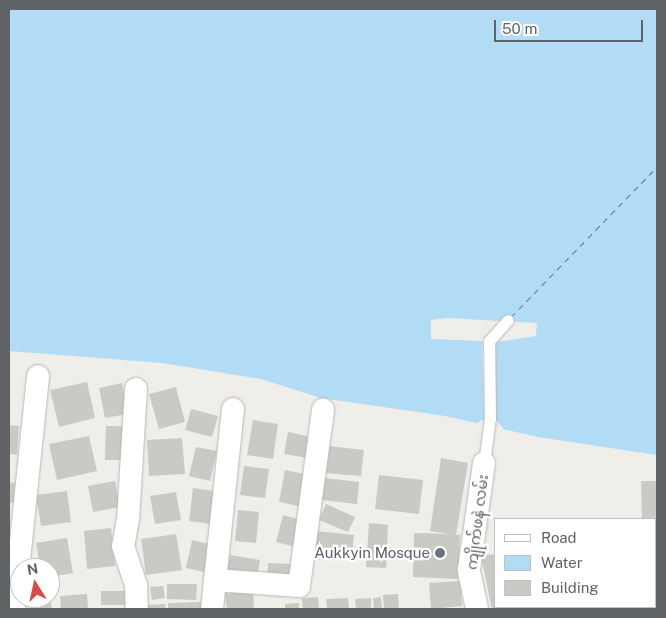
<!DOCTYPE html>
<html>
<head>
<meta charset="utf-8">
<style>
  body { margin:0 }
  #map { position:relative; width:666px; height:618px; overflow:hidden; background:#f0eee8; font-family:"Public Sans","Noto Sans Myanmar",sans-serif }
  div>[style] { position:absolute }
  .water>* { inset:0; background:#b2dbf6 }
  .pier>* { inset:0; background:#f0eee8 }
  .ferry>* { height:1px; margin-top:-0.5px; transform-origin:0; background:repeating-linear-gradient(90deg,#4c789f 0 6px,transparent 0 11px) }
  .building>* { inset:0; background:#cbc9c4 }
  .roads { filter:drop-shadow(0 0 1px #b5b8bb) drop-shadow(0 0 1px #b5b8bb) }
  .lane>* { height:11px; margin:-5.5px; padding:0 5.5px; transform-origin:5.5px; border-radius:5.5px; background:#fff }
  .street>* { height:22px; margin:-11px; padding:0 11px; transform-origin:11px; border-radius:11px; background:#fff }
  .dots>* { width:14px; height:14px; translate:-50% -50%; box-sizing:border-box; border:2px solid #fff; border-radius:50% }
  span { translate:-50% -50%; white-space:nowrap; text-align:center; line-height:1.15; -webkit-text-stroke:4.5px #fff; paint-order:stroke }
  .street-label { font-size:15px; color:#5f6366 }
  .worship-label { font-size:15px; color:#5b616d }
  .right { translate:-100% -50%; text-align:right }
  .frame { position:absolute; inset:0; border:10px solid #5f6366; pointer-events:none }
  .legend { position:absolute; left:494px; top:518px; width:162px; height:90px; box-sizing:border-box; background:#fff; border:1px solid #bfc1c2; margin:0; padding:6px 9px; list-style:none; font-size:15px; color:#5f6366 }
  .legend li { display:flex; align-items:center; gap:10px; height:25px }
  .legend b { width:25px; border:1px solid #bfc1c2 }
  .north { position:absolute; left:10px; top:558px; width:50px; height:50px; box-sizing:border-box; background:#fff; border:1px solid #bfc1c2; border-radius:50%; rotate:350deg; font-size:14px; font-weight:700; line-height:20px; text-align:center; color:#5f6366 }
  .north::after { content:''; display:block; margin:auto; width:18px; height:22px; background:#d74c47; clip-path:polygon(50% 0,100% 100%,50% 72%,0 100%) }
  .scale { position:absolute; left:494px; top:20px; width:149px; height:22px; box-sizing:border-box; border:2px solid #5f6366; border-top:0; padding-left:6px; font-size:15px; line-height:18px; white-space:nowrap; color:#5f6366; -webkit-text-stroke:4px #fff; paint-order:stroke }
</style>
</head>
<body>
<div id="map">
  <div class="water">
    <i style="clip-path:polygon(9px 9px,657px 9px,657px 455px,538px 437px,445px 416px,321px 398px,261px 379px,162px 363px,9px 351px)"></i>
  </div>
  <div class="pier">
    <i style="clip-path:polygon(447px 318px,537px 323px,536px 336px,496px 342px,495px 418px,506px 432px,473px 425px,484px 419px,482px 341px,431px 339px,431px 320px)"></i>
  </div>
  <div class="ferry">
    <i style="left:511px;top:317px;width:209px;rotate:-45.8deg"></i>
  </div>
  <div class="building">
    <i style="clip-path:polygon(87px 382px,95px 418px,59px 427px,50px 390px)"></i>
    <i style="clip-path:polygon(122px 383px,128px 414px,105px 418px,99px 388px)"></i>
    <i style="clip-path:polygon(176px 387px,185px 422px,159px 429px,149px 394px)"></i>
    <i style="clip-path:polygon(191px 409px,218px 416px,212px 437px,185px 430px)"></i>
    <i style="clip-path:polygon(253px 420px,278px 424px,273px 459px,247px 455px)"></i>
    <i style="clip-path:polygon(9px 425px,19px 426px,17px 455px,9px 454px)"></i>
    <i style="clip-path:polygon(106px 426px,125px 426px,124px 460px,105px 460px)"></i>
    <i style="clip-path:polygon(288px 432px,312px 437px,308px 458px,284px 454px)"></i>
    <i style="clip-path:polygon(89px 436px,97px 471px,57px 480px,49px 444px)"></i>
    <i style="clip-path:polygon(182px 438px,185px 474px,149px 476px,147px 440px)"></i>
    <i style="clip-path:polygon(328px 446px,364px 450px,361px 476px,325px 473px)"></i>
    <i style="clip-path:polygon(196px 447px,217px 451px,210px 481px,189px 476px)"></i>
    <i style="clip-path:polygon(441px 458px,468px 463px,456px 535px,460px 535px,458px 579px,413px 577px,414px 533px,450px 534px,430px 531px)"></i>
    <i style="clip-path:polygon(244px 466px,269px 469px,265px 498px,240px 495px)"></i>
    <i style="clip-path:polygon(285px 470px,309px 475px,303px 507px,279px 502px)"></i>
    <i style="clip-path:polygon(379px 475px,423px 480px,419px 514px,375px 509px)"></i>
    <i style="clip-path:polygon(325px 478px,359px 482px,357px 504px,322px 500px)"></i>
    <i style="clip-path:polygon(115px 481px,120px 507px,93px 512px,88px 486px)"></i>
    <i style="clip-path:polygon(641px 481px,656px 481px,657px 529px,655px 519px,642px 519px)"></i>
    <i style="clip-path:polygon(9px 482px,15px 483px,14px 503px,9px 502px)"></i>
    <i style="clip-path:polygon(193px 488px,215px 491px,210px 524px,189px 521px)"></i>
    <i style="clip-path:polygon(67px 491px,71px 522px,41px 526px,36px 495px)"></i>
    <i style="clip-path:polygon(176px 492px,181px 520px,155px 524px,150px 496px)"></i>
    <i style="clip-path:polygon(326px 504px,355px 517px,348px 532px,319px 520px)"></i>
    <i style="clip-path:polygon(238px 510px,259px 512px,256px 543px,235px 541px)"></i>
    <i style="clip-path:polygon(283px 515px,305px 521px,299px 548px,276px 542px)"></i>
    <i style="clip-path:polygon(369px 523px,388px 525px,386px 568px,366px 567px)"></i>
    <i style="clip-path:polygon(111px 528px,115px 566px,87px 569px,84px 531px)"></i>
    <i style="clip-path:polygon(316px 531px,354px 535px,352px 556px,314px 552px)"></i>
    <i style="clip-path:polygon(176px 534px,182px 570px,146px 575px,141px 539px)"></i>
    <i style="clip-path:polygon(67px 538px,73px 573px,50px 577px,50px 568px,40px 568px,36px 543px)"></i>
    <i style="clip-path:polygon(192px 540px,209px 544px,204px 572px,186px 568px)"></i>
    <i style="clip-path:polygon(495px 554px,495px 607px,580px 609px,492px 609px,481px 556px)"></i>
    <i style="clip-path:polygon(230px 555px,260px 560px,257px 578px,227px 573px)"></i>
    <i style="clip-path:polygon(268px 563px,293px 564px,291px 579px,267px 578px)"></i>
    <i style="clip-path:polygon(460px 581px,462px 606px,431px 609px,429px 583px)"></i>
    <i style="clip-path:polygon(167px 584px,197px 584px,196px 600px,167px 599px)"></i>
    <i style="clip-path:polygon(163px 586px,165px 598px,152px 600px,150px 587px)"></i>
    <i style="clip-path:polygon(101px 591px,125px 591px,125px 605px,101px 605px)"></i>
    <i style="clip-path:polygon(253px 591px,254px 609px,227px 609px,225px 594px)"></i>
    <i style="clip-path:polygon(87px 594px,88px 609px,61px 609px,60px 596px)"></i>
    <i style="clip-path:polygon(398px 594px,399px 609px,384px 609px,383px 595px)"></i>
    <i style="clip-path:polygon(318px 597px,319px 609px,303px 609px,302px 598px)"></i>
    <i style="clip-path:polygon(381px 597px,382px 609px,374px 609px,373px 598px)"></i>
    <i style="clip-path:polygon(35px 598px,50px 598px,52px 609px,37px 609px)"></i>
    <i style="clip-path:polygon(348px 598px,349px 609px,327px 609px,326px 599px)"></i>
    <i style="clip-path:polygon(371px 598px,371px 609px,356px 609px,355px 599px)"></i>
    <i style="clip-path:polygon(202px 602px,202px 609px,168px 609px,168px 603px)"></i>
    <i style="clip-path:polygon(299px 603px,299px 609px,285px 609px,285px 604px)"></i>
    <i style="clip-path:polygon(165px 604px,166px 609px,147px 609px,147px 605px)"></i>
    <i style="clip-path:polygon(605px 607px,647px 607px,647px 609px,606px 609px)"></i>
  </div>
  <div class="roads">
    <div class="lane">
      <i style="left:484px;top:463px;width:45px;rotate:-82.4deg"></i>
      <i style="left:490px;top:418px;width:77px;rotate:-90.7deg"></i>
      <i style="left:489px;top:341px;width:28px;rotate:-48deg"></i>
    </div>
    <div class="street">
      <i style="left:136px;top:389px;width:130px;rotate:93.5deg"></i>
      <i style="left:128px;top:519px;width:27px;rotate:100deg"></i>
      <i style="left:123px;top:546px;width:41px;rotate:71.6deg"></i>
      <i style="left:136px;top:585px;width:24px;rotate:88deg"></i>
      <i style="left:215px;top:580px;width:84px;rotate:4.1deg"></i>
      <i style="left:299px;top:586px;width:178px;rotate:-82.2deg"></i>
      <i style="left:14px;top:609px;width:234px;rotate:-84.1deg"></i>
      <i style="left:212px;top:609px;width:201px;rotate:-84deg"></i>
      <i style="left:477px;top:609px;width:40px;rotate:-102deg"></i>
      <i style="left:469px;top:570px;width:108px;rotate:-82deg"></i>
    </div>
  </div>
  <div class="dots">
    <i style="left:440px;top:553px;background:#6b7280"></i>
  </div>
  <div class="street-label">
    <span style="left:477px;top:522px;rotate:-83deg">ကျိုက်ဖနဲ လမ်း</span>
  </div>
  <div class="worship-label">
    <span class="right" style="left:430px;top:553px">Aukkyin Mosque</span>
  </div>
  <div class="frame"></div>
  <ul class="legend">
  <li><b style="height:6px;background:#fff"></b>Road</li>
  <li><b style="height:14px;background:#b2dbf6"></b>Water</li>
  <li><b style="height:14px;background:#cbc9c4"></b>Building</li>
  </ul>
  <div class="north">N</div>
  <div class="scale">50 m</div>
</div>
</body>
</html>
